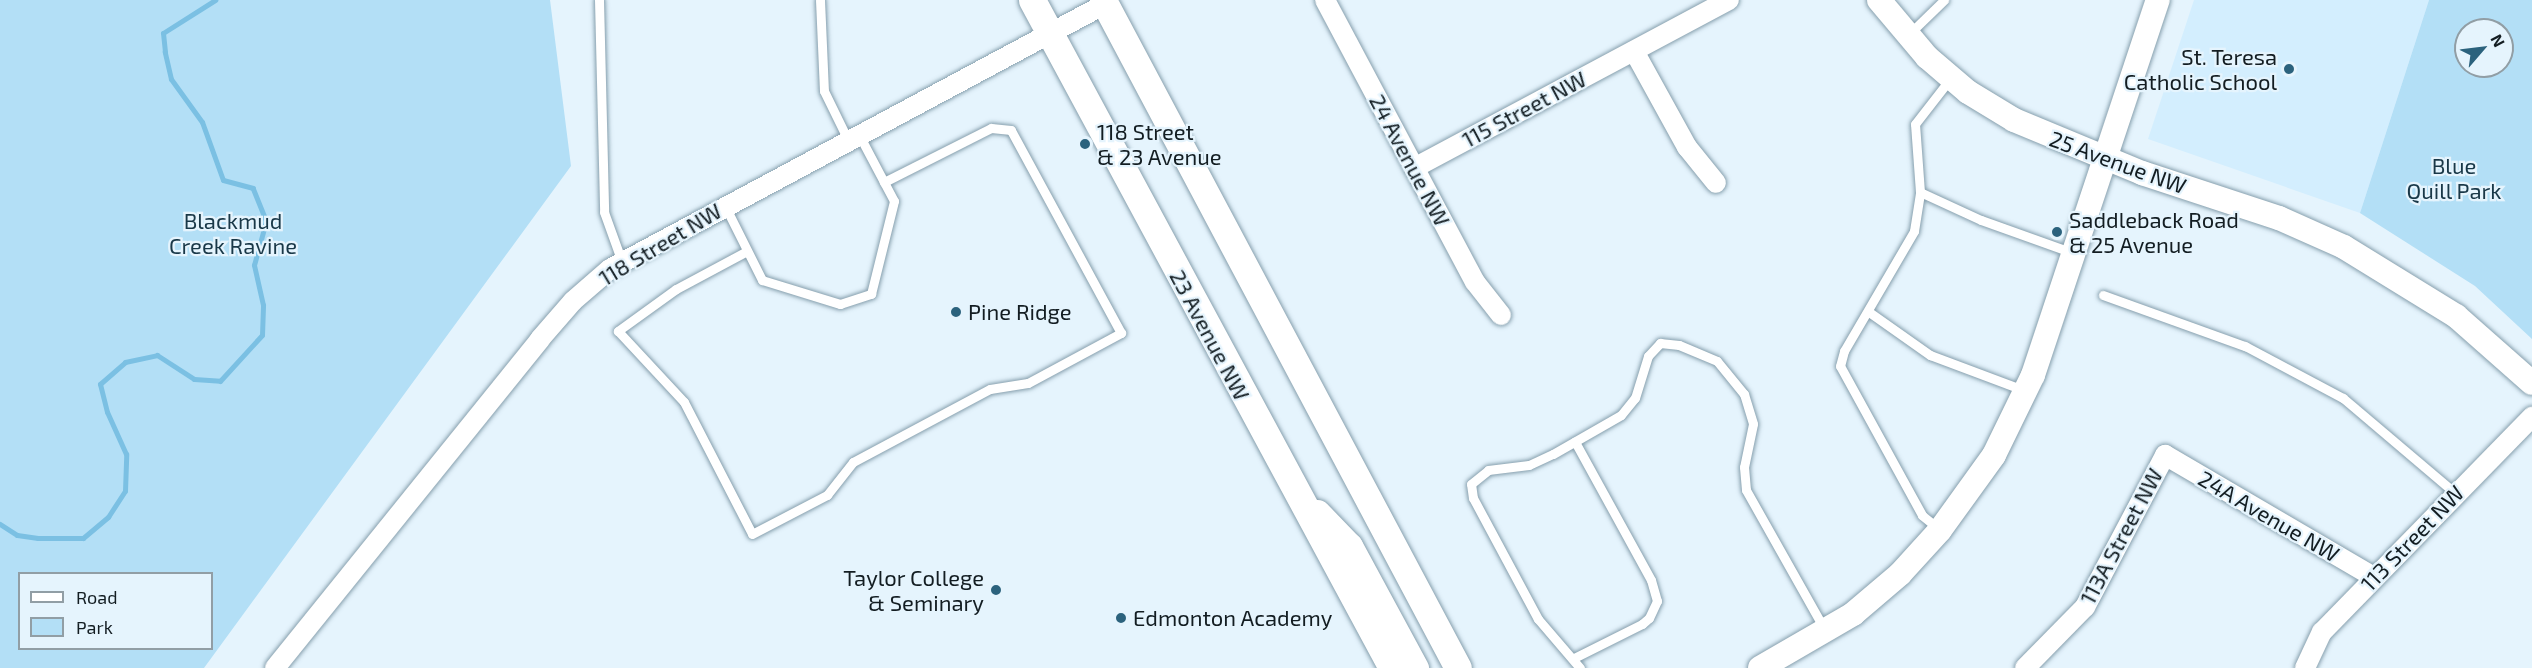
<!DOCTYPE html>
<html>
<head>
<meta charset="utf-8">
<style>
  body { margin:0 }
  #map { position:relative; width:2532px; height:668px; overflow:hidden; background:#e5f4fd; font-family:"Exo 2",sans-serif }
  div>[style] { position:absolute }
  .built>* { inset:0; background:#d3eefe }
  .green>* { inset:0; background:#b3dff6 }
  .stream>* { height:5px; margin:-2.5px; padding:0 2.5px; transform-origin:2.5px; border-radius:2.5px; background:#7bc0e3 }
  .roads { filter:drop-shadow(0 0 2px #869fad) drop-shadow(0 0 2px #869fad) }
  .service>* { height:9px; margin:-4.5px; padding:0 4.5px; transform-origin:4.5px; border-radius:4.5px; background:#fff }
  .minor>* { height:20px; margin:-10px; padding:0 10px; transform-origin:10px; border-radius:10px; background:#fff }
  .tertiary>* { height:24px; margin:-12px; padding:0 12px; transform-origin:12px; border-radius:12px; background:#fff }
  .secondary>* { height:27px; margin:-13.5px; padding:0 13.5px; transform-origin:13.5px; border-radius:13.5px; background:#fff }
  .dots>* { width:16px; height:16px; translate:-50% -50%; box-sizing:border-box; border:3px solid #e5f4fd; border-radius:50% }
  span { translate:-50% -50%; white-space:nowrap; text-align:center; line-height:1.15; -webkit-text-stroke:4.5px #e5f4fd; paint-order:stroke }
  .poi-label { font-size:22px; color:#131d22 }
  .right { translate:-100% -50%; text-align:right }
  .left { translate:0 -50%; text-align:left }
  .street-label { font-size:22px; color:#131d22 }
  .park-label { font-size:22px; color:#193848 }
  .legend { position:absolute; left:18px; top:572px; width:195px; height:78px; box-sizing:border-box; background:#e5f4fd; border:2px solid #919ea5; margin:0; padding:8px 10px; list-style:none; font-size:18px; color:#131d22 }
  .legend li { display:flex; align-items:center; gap:12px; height:30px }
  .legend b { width:30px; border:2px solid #919ea5 }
  .north { position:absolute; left:2454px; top:18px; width:60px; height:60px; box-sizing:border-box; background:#e5f4fd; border:2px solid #919ea5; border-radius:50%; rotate:62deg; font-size:16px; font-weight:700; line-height:24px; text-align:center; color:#131d22 }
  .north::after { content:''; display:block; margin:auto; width:21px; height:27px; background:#2b627d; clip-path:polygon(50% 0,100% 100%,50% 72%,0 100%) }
</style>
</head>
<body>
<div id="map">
  <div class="built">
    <i style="clip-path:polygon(2194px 0,2429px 0,2360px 213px,2148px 139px)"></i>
  </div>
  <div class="green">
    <i style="clip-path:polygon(evenodd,0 0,550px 0,571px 166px,204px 668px,0 668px,0 0,20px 574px,212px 574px,212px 648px,20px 648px,20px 574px)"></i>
    <i style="clip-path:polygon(evenodd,2429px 0,2532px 0,2532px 339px,2475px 286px,2360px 213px,2429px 0,2466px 30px,2502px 30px,2502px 66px,2466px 66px,2466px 30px)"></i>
  </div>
  <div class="stream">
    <i style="left:0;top:524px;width:20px;rotate:33deg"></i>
    <i style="left:17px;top:535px;width:21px;rotate:8deg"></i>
    <i style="left:38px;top:538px;width:45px"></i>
    <i style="left:83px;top:538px;width:33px;rotate:-40deg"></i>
    <i style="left:108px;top:517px;width:31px;rotate:-57deg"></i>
    <i style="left:125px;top:491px;width:37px;rotate:-88deg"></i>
    <i style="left:126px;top:454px;width:46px;rotate:-114.3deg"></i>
    <i style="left:107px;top:412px;width:29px;rotate:-104deg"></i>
    <i style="left:100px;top:384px;width:33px;rotate:-41deg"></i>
    <i style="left:125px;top:362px;width:33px;rotate:-12deg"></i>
    <i style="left:157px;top:355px;width:44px;rotate:33deg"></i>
    <i style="left:194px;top:379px;width:26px;rotate:4deg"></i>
    <i style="left:220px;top:381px;width:62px;rotate:-47.6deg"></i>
    <i style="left:262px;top:335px;width:30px;rotate:-88deg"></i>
    <i style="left:263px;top:305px;width:41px;rotate:-102.7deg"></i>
    <i style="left:254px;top:265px;width:46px;rotate:-74.7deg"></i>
    <i style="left:266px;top:221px;width:35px;rotate:-112deg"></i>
    <i style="left:253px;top:188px;width:31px;rotate:-165deg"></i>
    <i style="left:223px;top:180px;width:62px;rotate:-109.9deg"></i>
    <i style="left:202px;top:122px;width:53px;rotate:-125.8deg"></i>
    <i style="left:171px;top:79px;width:28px;rotate:-103deg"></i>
    <i style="left:165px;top:52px;width:19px;rotate:-96deg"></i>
    <i style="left:163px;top:33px;width:62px;rotate:-32.4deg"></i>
  </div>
  <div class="roads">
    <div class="service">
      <i style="left:599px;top:0;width:212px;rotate:88.6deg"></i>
      <i style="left:604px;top:212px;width:53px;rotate:70.2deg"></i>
      <i style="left:820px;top:0;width:91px;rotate:87.5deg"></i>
      <i style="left:824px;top:91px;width:55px;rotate:63.9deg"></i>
      <i style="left:1909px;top:34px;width:49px;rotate:-44.2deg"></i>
      <i style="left:1920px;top:192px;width:67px;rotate:24.7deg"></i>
      <i style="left:1981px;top:220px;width:98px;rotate:19.7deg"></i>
      <i style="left:725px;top:206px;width:83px;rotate:63.4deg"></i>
      <i style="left:762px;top:280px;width:82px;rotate:17.1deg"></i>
      <i style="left:840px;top:304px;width:33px;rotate:-18deg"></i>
      <i style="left:871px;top:294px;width:96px;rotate:-76.1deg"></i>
      <i style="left:894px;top:201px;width:75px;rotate:-117.9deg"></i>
      <i style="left:747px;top:251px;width:81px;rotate:151.8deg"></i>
      <i style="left:676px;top:289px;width:72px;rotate:144.1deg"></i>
      <i style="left:618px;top:331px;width:97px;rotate:47.1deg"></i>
      <i style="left:684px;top:402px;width:148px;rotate:62.7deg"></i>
      <i style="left:752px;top:534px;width:85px;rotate:-27.5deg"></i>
      <i style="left:827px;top:495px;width:42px;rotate:-51.8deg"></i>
      <i style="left:853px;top:462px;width:155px;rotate:-28.1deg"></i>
      <i style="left:990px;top:389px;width:38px;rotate:-9deg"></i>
      <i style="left:1028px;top:383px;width:106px;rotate:-28.3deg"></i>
      <i style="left:1121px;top:333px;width:231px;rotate:-118.5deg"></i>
      <i style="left:1011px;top:130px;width:20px;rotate:-174deg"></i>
      <i style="left:991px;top:128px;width:120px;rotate:153.2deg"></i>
      <i style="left:2103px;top:295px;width:151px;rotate:19.8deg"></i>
      <i style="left:2245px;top:346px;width:111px;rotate:28deg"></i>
      <i style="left:2343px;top:398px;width:147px;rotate:40.3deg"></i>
      <i style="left:1869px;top:312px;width:75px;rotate:35.2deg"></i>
      <i style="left:1930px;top:355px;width:99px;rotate:20.6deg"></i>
      <i style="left:1939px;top:529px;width:22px;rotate:-141deg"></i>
      <i style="left:1922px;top:515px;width:170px;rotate:-118.8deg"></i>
      <i style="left:1840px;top:366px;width:16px;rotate:-75deg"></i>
      <i style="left:1844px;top:351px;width:139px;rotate:-59.7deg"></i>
      <i style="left:1914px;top:231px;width:39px;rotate:-81deg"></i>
      <i style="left:1920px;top:192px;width:68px;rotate:-94.2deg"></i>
      <i style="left:1915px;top:124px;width:57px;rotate:-52.1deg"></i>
      <i style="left:1574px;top:658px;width:76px;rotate:-26.6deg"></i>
      <i style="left:1642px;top:624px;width:9px;rotate:-41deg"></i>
      <i style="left:1649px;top:618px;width:19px;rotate:-65deg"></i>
      <i style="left:1657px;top:601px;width:22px;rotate:-106deg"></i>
      <i style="left:1651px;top:580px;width:158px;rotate:-118.8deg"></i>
      <i style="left:1580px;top:668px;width:65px;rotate:-130.6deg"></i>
      <i style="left:1538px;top:619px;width:137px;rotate:-118.2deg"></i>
      <i style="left:1473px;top:498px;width:14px;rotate:-98deg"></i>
      <i style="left:1471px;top:484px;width:22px;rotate:-39deg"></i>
      <i style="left:1488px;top:470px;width:41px;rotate:-7deg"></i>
      <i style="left:1529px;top:465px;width:26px;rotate:-25deg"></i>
      <i style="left:1553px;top:454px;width:78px;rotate:-29.8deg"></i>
      <i style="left:1621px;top:415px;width:22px;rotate:-51deg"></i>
      <i style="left:1635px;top:398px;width:44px;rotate:-72.8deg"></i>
      <i style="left:1648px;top:356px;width:18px;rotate:-47deg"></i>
      <i style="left:1660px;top:343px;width:19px;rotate:6deg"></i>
      <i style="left:1679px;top:345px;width:41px;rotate:22.8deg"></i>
      <i style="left:1717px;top:361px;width:43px;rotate:50.7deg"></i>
      <i style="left:1744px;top:394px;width:31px;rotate:73deg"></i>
      <i style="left:1753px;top:424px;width:44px;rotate:101.8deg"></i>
      <i style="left:1744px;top:467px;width:23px;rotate:85deg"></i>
      <i style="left:1746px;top:490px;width:161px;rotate:60.6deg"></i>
    </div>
    <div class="minor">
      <i style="left:1325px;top:0;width:319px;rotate:62deg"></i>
      <i style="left:1475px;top:282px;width:42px;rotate:51.8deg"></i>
      <i style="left:1634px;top:51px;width:110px;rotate:61.1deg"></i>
      <i style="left:1687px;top:147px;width:46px;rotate:51.1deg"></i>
      <i style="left:1414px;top:168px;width:357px;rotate:-28.1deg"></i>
      <i style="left:275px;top:668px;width:422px;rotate:-51.1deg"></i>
      <i style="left:540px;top:339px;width:50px;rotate:-49deg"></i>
      <i style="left:573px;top:301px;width:49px;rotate:-40.9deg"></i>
      <i style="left:610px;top:269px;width:561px;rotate:-28.16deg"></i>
      <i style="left:2025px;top:668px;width:86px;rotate:-45.5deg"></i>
      <i style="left:2085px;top:607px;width:172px;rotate:-62.2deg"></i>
      <i style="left:2165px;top:455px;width:242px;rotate:30.3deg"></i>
      <i style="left:2305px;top:668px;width:40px;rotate:-65deg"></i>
      <i style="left:2322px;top:632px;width:301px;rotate:-45.7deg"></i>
    </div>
    <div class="tertiary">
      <i style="left:1879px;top:0;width:75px;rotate:49.9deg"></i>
      <i style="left:1927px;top:57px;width:54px;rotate:40.5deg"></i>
      <i style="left:1968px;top:92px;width:54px;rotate:31.3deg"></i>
      <i style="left:2014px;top:120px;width:139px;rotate:22.5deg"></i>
      <i style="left:2142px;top:173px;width:144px;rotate:18.2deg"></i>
      <i style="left:2279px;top:218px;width:71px;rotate:24deg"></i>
      <i style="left:2344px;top:247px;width:132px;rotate:31.6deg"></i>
      <i style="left:2456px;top:316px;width:101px;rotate:41.4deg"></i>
      <i style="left:1760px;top:668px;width:108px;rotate:-30.1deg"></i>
      <i style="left:1853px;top:614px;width:62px;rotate:-40.4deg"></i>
      <i style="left:1900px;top:574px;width:59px;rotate:-47.7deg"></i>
      <i style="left:1940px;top:530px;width:92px;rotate:-54.2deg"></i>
      <i style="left:1994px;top:455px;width:89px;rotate:-64deg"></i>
      <i style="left:2033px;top:375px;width:395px;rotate:-71.6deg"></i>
    </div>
    <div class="secondary">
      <i style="left:1032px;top:0;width:759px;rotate:61.68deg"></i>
      <i style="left:1103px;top:0;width:756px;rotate:62.01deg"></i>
      <i style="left:1317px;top:513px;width:46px;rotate:45.9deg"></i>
      <i style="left:1349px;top:546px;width:139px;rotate:61.6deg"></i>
    </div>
  </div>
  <div class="dots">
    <i style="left:2289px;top:69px;background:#2b627d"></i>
    <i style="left:1085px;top:144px;background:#2b627d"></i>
    <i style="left:2057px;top:232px;background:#2b627d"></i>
    <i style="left:956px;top:312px;background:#2b627d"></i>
    <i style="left:996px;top:590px;background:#2b627d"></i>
    <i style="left:1121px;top:618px;background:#2b627d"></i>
  </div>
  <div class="poi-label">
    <span class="right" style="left:2277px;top:69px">St. Teresa<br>Catholic School</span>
    <span class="left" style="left:1097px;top:144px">118 Street<br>&amp; 23 Avenue</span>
    <span class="left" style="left:2069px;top:232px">Saddleback Road<br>&amp; 25 Avenue</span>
    <span class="left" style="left:968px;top:312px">Pine Ridge</span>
    <span class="right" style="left:984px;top:590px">Taylor College<br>&amp; Seminary</span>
    <span class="left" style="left:1133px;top:618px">Edmonton Academy</span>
  </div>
  <div class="street-label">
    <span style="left:1524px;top:109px;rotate:-28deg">115 Street NW</span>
    <span style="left:1410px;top:160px;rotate:62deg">24 Avenue NW</span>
    <span style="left:2118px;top:162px;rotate:20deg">25 Avenue NW</span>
    <span style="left:660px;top:244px;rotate:-31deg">118 Street NW</span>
    <span style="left:1210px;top:335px;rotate:62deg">23 Avenue NW</span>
    <span style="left:2269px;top:516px;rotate:30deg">24A Avenue NW</span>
    <span style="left:2121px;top:536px;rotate:-62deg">113A Street NW</span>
    <span style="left:2412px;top:538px;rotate:-46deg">113 Street NW</span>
  </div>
  <div class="park-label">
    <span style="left:2454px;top:178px">Blue<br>Quill Park</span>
    <span style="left:233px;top:233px">Blackmud<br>Creek Ravine</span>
  </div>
  <ul class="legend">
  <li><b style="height:8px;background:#fff"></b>Road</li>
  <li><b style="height:16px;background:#b3dff6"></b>Park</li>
  </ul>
  <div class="north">N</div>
</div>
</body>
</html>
